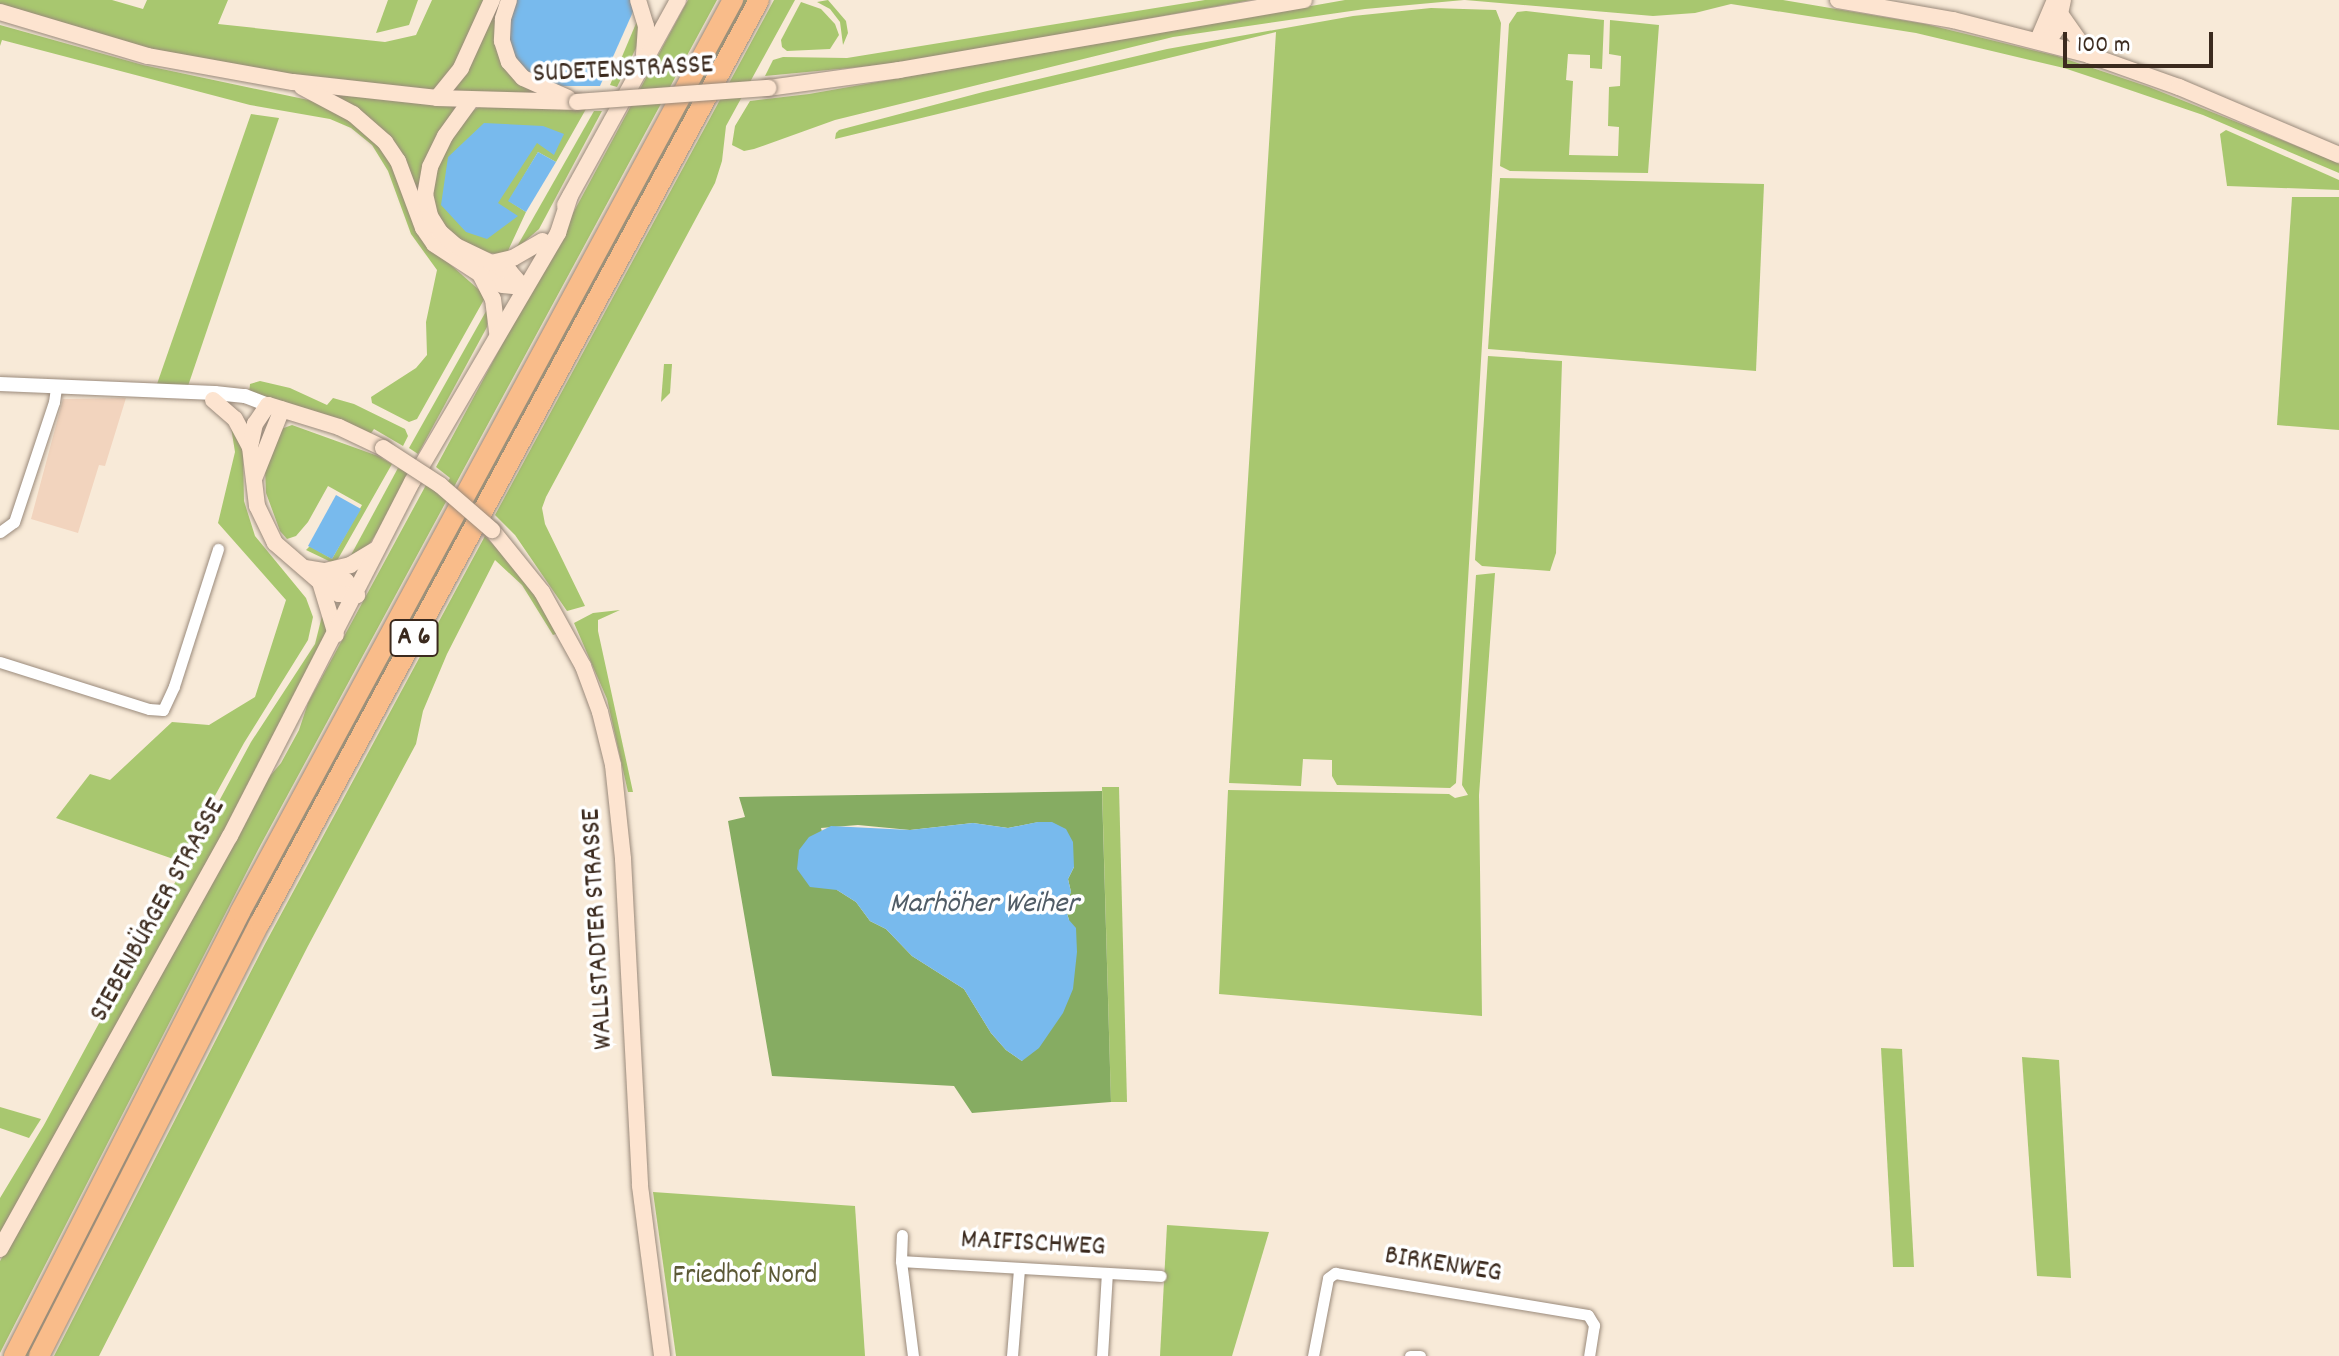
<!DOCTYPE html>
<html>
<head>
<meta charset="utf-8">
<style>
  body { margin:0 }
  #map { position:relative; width:2339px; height:1356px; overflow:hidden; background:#f8ead8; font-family:Dekko,sans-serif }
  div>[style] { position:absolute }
  .built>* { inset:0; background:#f2d4be }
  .green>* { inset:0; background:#a8c76f }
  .forest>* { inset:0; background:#86ac62 }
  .water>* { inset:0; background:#78baed }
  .roads { filter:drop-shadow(0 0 2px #9a8a7b) drop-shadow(0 0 2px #9a8a7b) }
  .minor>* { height:11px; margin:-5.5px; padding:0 5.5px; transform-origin:5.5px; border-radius:5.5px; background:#fff }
  .tertiary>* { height:14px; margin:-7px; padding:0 7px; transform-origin:7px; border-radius:7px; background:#fff }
  .secondary>* { height:16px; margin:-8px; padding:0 8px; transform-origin:8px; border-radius:8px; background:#fde4d0 }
  .motorway>* { height:20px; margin:-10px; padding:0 10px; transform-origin:10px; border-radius:10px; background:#f9bc8a }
  .bridges { filter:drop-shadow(0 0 2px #9a8a7b) drop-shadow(0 0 2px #9a8a7b) }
  .secondary-bridge>* { height:16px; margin:-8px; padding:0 8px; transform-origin:8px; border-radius:8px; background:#fde4d0 }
  span { translate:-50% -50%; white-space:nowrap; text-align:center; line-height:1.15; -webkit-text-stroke:7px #fff; paint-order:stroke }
  .shield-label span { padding:2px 6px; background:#fff; border:2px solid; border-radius:6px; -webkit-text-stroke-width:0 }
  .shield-label { font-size:26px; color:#3b2a1e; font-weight:700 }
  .street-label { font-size:28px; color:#3b2a1e }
  .park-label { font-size:28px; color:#5c5936 }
  .water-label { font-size:30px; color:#505c66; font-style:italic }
  .scale { position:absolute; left:2063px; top:32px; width:150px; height:36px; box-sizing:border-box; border:4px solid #3b2a1e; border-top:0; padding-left:10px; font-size:24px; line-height:28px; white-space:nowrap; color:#3b2a1e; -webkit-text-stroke:6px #fff; paint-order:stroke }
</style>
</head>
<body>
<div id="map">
  <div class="built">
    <i style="clip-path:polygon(126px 398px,105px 466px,99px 465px,78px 533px,31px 519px,63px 399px)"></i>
  </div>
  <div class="green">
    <i style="clip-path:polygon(0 0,112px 0,143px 9px,147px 0,228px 0,218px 24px,385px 42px,416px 35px,432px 0,487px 0,456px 68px,435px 89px,422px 91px,308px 79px,142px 47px,0 4px)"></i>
    <i style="clip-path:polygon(388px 0,418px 0,409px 25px,376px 33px)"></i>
    <i style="clip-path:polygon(496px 0,501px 0,495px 15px,495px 34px,537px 91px,534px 95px,452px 92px)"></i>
    <i style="clip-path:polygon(688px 0,717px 0,259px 848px,0 1353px,0 1261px,264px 783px,281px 763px,299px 730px,308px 703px,426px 485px,440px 495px,450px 478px,436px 467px)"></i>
    <i style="clip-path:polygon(744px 0,748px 0,217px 983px,28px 1356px,24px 1356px,144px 1116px,278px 862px)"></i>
    <i style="clip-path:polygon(774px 0,795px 0,726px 126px,722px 161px,715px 183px,546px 497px,542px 508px,545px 524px,585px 606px,567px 611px,515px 535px,495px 515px)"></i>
    <i style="clip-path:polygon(828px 0,846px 21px,848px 33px,843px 45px,840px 22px,830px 9px,817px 2px)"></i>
    <i style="clip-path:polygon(1205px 0,1251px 0,902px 63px,765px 76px,773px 60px,783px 57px,847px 58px)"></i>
    <i style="clip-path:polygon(1345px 0,1464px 0,1365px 9px,1173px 37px,835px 120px,754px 149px,744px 151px,732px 145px,735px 126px,750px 101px,809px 94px)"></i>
    <i style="clip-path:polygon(1465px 0,1783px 0,1925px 24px,2057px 56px,2149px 87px,2339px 163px,2339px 173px,2203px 115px,2118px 86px,2064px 68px,1916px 33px,1731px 4px,1695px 13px,1653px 16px)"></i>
    <i style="clip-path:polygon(801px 2px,821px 9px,835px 24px,839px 35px,830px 49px,787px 51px,782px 47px,781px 40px)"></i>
    <i style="clip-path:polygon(1431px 8px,1496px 10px,1501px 23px,1456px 783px,1450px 788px,1337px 785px,1332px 776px,1332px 760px,1303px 759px,1301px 786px,1229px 783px,1276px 32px,835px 139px,836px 133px,839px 130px,983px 92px,1167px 49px,1353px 16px)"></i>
    <i style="clip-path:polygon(1526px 11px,1604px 20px,1602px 69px,1590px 68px,1590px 55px,1568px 54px,1566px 80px,1573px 81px,1569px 155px,1618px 156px,1619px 127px,1608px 126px,1609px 87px,1620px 86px,1621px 56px,1609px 54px,1610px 20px,1659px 25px,1648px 173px,1510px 171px,1500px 166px,1509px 24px,1517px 12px)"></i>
    <i style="clip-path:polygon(640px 14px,637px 46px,617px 87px,610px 85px)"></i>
    <i style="clip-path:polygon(0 25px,143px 65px,318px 102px,348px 117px,383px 147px,435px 251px,486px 296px,417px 419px,409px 422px,372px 403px,371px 397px,416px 368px,427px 355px,426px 322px,437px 270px,411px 234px,388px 171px,372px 145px,351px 128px,330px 119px,250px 105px,2px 40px,0 46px)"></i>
    <i style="clip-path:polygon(326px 94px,458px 106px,428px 158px,429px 231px,404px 158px)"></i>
    <i style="clip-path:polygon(479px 107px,586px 109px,556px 162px,538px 152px,509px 201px,526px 212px,507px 253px,497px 254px,478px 251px,450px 236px,432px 205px,434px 169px,462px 118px)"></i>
    <i style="clip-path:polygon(594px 111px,602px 111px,539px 229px,515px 250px)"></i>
    <i style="clip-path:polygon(251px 114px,279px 118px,188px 386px,157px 384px)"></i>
    <i style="clip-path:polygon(2226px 130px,2339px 180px,2339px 190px,2227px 186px,2220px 134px)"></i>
    <i style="clip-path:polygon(1500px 178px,1764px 184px,1756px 371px,1488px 349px)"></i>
    <i style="clip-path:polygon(2292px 197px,2339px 197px,2339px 430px,2277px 425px)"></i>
    <i style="clip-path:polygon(489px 306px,487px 327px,418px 454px,409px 448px)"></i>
    <i style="clip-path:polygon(1488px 356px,1562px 361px,1556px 553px,1550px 571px,1482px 566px,1475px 560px)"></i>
    <i style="clip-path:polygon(664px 364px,672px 364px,670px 393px,661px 402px)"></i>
    <i style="clip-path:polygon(260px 381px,290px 388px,327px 405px,333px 398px,354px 404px,405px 429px,408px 436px,403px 446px,374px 429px,369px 436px,341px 421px,249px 394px,250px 384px)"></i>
    <i style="clip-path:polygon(292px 425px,378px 456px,392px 464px,338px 559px,331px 562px,306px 550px,310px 546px,332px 559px,362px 505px,328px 486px,308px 522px,296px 536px,287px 539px,280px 531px,266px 493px,265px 469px,281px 429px)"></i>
    <i style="clip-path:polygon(231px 427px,243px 450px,244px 501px,255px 536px,306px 598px,313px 617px,308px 640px,244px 743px,179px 861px,56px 818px,90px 774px,110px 780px,172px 722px,209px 725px,255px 697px,286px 600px,218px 523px,235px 452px)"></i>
    <i style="clip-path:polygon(398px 468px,408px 473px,378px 531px,368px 546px,351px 555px)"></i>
    <i style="clip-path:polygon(485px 536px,500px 552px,503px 551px,561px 632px,553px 635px,522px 585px,495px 560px,447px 654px,423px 711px,416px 744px,308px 946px,99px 1356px,54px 1356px,265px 944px)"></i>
    <i style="clip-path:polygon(1495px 573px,1479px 795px,1482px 1016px,1219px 994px,1228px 790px,1449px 794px,1455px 798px,1468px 795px,1462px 785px,1476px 575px)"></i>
    <i style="clip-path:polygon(620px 610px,598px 620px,598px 631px,633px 792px,628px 792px,607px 699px,574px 623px,593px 613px)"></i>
    <i style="clip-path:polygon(322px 616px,327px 618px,326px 632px,263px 763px,0 1238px,0 1198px,44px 1125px,251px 742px,315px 644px)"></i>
    <i style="clip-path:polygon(1102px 787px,1119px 787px,1127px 1102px,1111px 1102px)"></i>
    <i style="clip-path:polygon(1881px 1048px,1902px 1049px,1914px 1267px,1893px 1267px)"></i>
    <i style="clip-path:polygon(2022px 1057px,2059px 1060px,2071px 1278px,2037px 1276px)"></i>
    <i style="clip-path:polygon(0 1107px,41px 1119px,29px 1138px,0 1128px)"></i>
    <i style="clip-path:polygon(653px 1192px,855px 1206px,865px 1356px,676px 1356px)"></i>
    <i style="clip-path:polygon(1167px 1225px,1269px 1232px,1232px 1356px,1160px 1356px)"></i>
  </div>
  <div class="forest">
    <i style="clip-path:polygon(evenodd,1102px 791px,1111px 1102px,972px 1113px,954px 1086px,772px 1076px,728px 821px,745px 817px,739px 797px,1102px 791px,1039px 822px,1074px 867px,1068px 879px,1071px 892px,1065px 906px,1069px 920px,1022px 1061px,1006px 1050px,991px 1033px,964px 989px,912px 956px,886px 929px,870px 921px,856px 902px,837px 890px,821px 828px,858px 825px,910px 830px,973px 823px,1008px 828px,1039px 822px)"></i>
  </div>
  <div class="water">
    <i style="clip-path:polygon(517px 0,633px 0,636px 5px,600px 86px,556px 86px,538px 81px,520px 66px,509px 46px,508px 23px)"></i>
    <i style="clip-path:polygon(484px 123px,543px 126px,564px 134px,554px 155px,537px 143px,498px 203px,518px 216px,487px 239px,466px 232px,441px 205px,448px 157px)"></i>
    <i style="clip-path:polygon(538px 152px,556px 162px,526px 212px,508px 201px)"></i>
    <i style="clip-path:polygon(336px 495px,361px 509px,332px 559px,308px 546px)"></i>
    <i style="clip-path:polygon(1038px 822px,1052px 822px,1066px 829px,1073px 842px,1074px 867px,1068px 879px,1071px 892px,1065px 907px,1069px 920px,1076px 928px,1077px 952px,1073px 989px,1063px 1013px,1039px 1048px,1022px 1061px,1006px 1050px,991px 1033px,964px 989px,912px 956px,886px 929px,870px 921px,856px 902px,837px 890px,810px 887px,797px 869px,799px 850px,809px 837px,831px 826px,910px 830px,973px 823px,1008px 828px)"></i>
  </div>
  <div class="roads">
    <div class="minor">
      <i style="left:0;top:532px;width:17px;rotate:-36deg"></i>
      <i style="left:14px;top:522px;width:126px;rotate:-71.6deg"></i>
      <i style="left:54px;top:402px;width:15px;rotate:-82deg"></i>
      <i style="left:0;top:662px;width:156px;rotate:17.5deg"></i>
      <i style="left:149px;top:709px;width:14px;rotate:4deg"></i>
      <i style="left:163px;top:710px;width:26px;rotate:-65deg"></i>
      <i style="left:174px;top:686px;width:144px;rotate:-72.2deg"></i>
      <i style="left:901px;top:1261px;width:26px;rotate:-88deg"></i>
      <i style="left:913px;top:1356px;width:96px;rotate:-97.2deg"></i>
      <i style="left:901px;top:1261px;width:260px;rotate:3.3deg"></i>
      <i style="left:1012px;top:1356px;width:87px;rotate:-85.4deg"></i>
      <i style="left:1102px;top:1356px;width:83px;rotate:-86.6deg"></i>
      <i style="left:1313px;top:1356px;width:79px;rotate:-79.1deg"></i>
      <i style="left:1328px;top:1278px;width:9px;rotate:-36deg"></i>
      <i style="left:1335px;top:1273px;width:256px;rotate:9.4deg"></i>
      <i style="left:1588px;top:1315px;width:12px;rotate:59deg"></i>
      <i style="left:1594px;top:1325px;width:31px;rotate:99deg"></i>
      <i style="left:1410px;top:1356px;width:10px"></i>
    </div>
    <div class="tertiary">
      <i style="left:0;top:384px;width:215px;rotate:2.4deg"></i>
      <i style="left:215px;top:393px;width:30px;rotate:6deg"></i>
      <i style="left:245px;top:396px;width:25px;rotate:21deg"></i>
    </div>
    <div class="secondary">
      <i style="left:509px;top:0;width:20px;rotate:108deg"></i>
      <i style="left:503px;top:19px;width:22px;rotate:93deg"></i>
      <i style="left:502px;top:41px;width:22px;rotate:72deg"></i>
      <i style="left:509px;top:62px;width:21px;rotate:49deg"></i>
      <i style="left:523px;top:78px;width:49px;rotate:24deg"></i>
      <i style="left:638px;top:0;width:27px;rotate:73deg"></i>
      <i style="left:646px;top:26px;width:29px;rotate:94deg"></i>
      <i style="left:1838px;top:0;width:117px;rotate:9.9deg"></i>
      <i style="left:1953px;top:20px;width:140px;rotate:14.4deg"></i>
      <i style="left:2089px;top:55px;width:96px;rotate:19.6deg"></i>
      <i style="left:2179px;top:87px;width:174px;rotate:23deg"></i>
      <i style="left:0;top:12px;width:154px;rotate:16.6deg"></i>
      <i style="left:148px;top:56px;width:147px;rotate:10.2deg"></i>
      <i style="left:293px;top:82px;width:145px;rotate:6.3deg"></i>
      <i style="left:437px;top:98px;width:140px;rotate:1.6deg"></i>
      <i style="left:2061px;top:15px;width:49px;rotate:55deg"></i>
      <i style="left:2038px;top:40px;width:43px;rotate:-67deg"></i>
      <i style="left:2047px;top:43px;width:18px;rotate:-56deg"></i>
      <i style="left:2057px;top:28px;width:29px;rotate:-78deg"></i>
      <i style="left:302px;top:87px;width:58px;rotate:27.9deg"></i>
      <i style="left:353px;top:114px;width:43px;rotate:41.2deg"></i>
      <i style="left:385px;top:142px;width:23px;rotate:56deg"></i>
      <i style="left:398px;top:161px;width:72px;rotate:69.5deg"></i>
      <i style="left:423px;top:228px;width:19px;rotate:55deg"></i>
      <i style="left:434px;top:244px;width:55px;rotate:33.1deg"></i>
      <i style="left:480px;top:274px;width:25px;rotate:26deg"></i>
      <i style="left:503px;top:285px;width:20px;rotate:6deg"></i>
      <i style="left:768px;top:88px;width:132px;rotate:-7.8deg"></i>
      <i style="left:899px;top:70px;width:411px;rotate:-9.8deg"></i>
      <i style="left:437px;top:98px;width:38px;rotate:-51deg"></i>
      <i style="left:461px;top:68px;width:75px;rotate:-65.5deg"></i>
      <i style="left:471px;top:100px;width:44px;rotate:125.8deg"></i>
      <i style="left:445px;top:136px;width:34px;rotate:116deg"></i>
      <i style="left:430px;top:167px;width:27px;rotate:100deg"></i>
      <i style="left:425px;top:194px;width:23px;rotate:77deg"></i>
      <i style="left:430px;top:216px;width:19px;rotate:58deg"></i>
      <i style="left:440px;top:232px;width:21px;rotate:41deg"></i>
      <i style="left:456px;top:246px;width:60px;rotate:25.7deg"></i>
      <i style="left:510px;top:272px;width:20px;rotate:49deg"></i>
      <i style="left:565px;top:205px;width:234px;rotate:-61.1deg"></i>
      <i style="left:491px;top:263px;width:23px;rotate:-13deg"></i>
      <i style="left:513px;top:258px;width:34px;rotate:-30deg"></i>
      <i style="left:480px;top:274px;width:28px;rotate:63deg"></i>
      <i style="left:493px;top:299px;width:35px;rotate:83deg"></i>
      <i style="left:213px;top:400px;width:29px;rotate:41deg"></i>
      <i style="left:235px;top:419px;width:32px;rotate:62deg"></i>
      <i style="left:254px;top:479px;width:75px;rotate:-68.2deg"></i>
      <i style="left:492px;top:530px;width:80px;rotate:51.1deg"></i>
      <i style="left:542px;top:592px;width:85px;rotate:61deg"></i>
      <i style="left:583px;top:666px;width:49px;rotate:69.7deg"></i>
      <i style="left:600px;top:712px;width:55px;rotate:76.2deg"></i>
      <i style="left:613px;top:765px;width:95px;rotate:83.9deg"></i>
      <i style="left:623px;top:859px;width:327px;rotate:87deg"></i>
      <i style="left:640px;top:1186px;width:171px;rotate:82.6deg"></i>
      <i style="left:305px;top:568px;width:20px;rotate:9deg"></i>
      <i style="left:325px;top:571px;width:23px;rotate:25deg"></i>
      <i style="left:346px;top:581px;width:18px;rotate:52deg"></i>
      <i style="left:325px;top:571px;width:26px;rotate:-13deg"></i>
      <i style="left:350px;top:565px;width:29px;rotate:-31deg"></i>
      <i style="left:320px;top:582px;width:55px;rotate:73.2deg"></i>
      <i style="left:357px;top:595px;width:18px;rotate:-177deg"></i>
      <i style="left:339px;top:594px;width:22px;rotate:-148deg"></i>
      <i style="left:320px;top:582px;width:60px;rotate:-139.1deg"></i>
      <i style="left:275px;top:543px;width:41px;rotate:-115.9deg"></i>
      <i style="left:257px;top:506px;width:59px;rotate:-96.8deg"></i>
      <i style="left:250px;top:447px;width:24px;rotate:-78deg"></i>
      <i style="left:255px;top:424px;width:23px;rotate:-56deg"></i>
      <i style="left:268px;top:405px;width:74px;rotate:17.2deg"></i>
      <i style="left:339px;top:427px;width:49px;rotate:25.5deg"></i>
      <i style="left:0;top:1249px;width:473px;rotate:-60.9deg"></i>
      <i style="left:230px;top:836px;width:398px;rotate:-62.8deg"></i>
      <i style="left:412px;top:482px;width:289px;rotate:-59.6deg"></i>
      <i style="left:558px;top:233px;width:38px;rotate:-72deg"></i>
    </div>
    <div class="motorway">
      <i style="left:14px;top:1356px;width:498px;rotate:-63deg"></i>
      <i style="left:240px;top:912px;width:1037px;rotate:-61.61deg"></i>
      <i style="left:39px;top:1356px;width:486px;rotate:-63deg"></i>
      <i style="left:260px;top:923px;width:1049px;rotate:-61.6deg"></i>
    </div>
  </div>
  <div class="bridges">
    <div class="secondary-bridge">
      <i style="left:577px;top:102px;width:192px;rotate:-4.2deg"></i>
      <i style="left:383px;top:448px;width:68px;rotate:33deg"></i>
      <i style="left:440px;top:485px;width:69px;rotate:40.9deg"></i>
    </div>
  </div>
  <div class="shield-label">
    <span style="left:414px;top:638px">A 6</span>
  </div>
  <div class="street-label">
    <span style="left:623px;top:71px;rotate:-3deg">SUDETENSTRASSE</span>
    <span style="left:159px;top:911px;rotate:-61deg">SIEBENBÜRGER STRASSE</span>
    <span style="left:599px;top:929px;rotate:-93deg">WALLSTADTER STRASSE</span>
    <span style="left:1033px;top:1245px;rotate:3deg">MAIFISCHWEG</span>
    <span style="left:1443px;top:1266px;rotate:9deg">BIRKENWEG</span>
  </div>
  <div class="park-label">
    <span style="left:745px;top:1277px">Friedhof Nord</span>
  </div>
  <div class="water-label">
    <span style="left:984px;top:906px">Marhöher Weiher</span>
  </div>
  <div class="scale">100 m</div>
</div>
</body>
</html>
